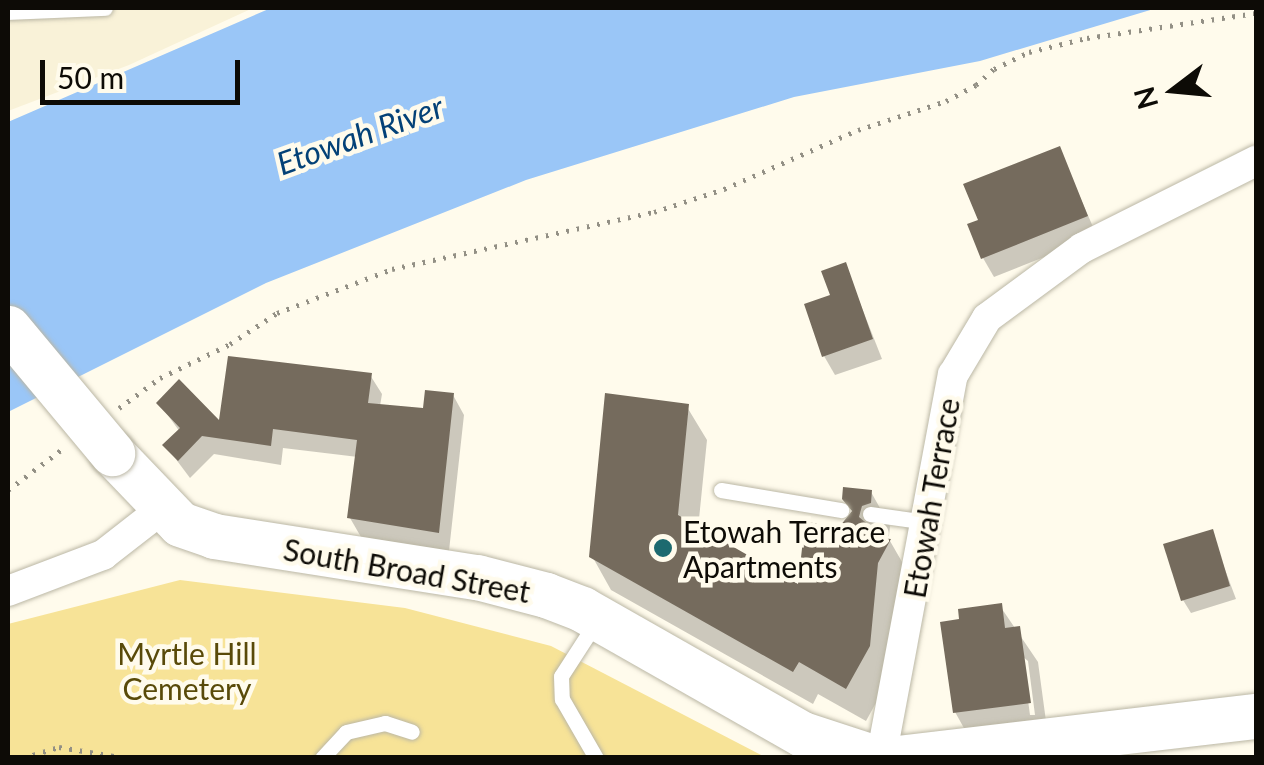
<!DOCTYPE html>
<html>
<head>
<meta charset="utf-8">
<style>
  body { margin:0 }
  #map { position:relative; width:1264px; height:765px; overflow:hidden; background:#fffbec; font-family:Lato,sans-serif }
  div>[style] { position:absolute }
  .built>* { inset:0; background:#f9f2d8 }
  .green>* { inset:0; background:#f7e397 }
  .water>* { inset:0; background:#9ac6f7 }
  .shadow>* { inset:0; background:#0003 }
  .building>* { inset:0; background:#756b5d }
  .path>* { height:5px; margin-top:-2.5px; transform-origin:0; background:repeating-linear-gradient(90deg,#939085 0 2.5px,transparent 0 10.5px) }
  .roads { filter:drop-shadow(0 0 2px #bbb7a5) drop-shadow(0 0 2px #bbb7a5) }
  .service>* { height:15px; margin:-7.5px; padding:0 7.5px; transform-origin:7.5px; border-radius:7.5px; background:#fff }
  .minor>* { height:30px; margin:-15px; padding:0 15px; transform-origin:15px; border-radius:15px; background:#fff }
  .secondary>* { height:45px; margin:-22.5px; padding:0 22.5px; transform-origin:22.5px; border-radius:22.5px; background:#fff }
  .bridges { filter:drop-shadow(0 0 2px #bbb7a5) drop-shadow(0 0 2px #bbb7a5) }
  .secondary-bridge>* { height:45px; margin:-22.5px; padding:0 22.5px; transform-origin:22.5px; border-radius:22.5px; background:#fff }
  .dots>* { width:28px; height:28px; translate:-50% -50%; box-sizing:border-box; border:5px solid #fffbec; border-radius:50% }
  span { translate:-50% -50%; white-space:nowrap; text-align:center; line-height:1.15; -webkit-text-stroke:9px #fffbec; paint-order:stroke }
  .street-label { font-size:30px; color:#0d0b06 }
  .poi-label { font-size:30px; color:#0d0b06 }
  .left { translate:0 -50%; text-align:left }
  .park-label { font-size:30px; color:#594a09 }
  .water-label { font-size:32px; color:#034177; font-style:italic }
  .frame { position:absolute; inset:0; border:10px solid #0d0b06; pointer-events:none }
  .north { position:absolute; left:1124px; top:40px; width:100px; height:100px; -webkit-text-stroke:8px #fffbec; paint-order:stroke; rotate:254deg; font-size:28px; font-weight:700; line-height:40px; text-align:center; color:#0d0b06 }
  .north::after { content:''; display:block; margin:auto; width:35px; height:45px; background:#0d0b06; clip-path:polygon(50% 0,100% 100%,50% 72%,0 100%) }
  .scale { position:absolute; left:40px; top:60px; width:200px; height:45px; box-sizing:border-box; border:5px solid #0d0b06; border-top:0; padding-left:12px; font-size:30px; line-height:35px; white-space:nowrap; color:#0d0b06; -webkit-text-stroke:8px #fffbec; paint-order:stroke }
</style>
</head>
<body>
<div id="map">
  <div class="built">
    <i style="clip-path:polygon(8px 8px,253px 8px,129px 65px,8px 111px)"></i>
  </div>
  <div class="green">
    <i style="clip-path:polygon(180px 580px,405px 608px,551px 646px,765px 757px,8px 758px,8px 624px)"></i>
  </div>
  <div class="water">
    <i style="clip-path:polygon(271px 8px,1157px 8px,980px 61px,794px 97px,526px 180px,266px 283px,8px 412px,8px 122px)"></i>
  </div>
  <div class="shadow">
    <i style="clip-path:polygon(1059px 149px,1097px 236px,994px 277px,983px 258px)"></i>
    <i style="clip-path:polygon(845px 265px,882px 359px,835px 375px,824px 356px,833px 297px)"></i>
    <i style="clip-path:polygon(370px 375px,382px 394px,380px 406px,426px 411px,453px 395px,464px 415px,449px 551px,361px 537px,350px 518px,358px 457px,283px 448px,281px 465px,214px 454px,190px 478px,166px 446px,180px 432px,159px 403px,221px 426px)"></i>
    <i style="clip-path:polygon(687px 407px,707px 440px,698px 529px,801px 588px,871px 492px,890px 526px,889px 536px,879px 540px,890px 541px,909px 574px,888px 681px,866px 721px,818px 694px,813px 704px,611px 590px,592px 556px)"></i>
    <i style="clip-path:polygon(1211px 532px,1236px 599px,1191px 613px,1183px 600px)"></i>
    <i style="clip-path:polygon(evenodd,1000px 606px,1038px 662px,1048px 736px,974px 746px,955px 712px,962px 621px,1000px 606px,1022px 656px,1028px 661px,1035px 715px,1030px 715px,1022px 656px)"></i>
  </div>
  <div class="building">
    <i style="clip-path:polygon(1060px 146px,1088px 216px,981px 259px,967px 224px,978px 220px,963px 184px)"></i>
    <i style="clip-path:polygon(846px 262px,873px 339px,822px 357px,804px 304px,830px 295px,821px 271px)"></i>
    <i style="clip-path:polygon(228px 356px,372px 373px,368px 403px,423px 408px,425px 390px,454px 393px,439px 533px,347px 518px,357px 440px,273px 429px,271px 446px,202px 436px,178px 461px,162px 445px,180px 428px,156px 403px,179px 379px,219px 420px)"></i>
    <i style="clip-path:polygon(605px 393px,689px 404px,678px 515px,798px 584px,805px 522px,840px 526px,852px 511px,842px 499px,843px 487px,872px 490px,871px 503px,862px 506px,859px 517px,869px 525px,868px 537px,891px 539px,878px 563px,870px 646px,846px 689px,799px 662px,793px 672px,589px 557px)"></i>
    <i style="clip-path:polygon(1213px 529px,1230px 586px,1181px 601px,1163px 544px)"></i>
    <i style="clip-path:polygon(1002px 603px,1005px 628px,1020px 626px,1031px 703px,953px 713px,940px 622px,959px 619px,958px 609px)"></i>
  </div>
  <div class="path">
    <i style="left:119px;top:408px;width:51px;rotate:-36.2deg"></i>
    <i style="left:160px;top:378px;width:78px;rotate:-25.9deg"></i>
    <i style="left:230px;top:344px;width:56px;rotate:-33.4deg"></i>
    <i style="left:277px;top:313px;width:123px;rotate:-20.9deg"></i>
    <i style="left:392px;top:269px;width:268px;rotate:-12.3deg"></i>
    <i style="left:654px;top:212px;width:74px;rotate:-18.2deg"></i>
    <i style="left:724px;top:189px;width:146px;rotate:-23.8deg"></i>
    <i style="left:858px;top:130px;width:93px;rotate:-18.2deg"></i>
    <i style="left:946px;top:101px;width:34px;rotate:-28deg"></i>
    <i style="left:976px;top:85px;width:24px;rotate:-42deg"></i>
    <i style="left:994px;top:69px;width:39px;rotate:-26deg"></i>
    <i style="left:1029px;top:52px;width:60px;rotate:-13.6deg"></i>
    <i style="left:1087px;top:38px;width:171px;rotate:-8.4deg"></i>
    <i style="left:8px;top:490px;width:71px;rotate:-37deg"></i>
    <i style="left:23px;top:758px;width:38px;rotate:-17deg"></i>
    <i style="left:59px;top:747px;width:68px;rotate:9.3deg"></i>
  </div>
  <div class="roads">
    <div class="service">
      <i style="left:8px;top:12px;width:97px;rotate:-2.4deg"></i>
      <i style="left:721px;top:490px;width:122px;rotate:9.5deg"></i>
      <i style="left:870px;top:514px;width:58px;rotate:8deg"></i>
      <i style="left:596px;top:622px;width:64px;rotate:122.9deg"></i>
      <i style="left:561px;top:676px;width:23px;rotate:88deg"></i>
      <i style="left:562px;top:699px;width:68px;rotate:60deg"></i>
      <i style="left:322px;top:758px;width:35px;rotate:-47deg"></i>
      <i style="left:346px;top:732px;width:40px;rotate:-13deg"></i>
      <i style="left:385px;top:723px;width:28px;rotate:18deg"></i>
    </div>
    <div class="minor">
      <i style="left:8px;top:591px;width:102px;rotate:-20.8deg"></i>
      <i style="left:103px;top:555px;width:75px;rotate:-37.9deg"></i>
      <i style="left:881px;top:758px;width:390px;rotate:-79.4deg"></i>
      <i style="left:953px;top:375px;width:66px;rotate:-59.2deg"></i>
      <i style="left:987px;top:318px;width:118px;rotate:-36.4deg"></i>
      <i style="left:1082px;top:248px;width:195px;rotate:-26.6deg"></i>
    </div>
    <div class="secondary">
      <i style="left:112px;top:453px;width:98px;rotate:46.2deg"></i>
      <i style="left:180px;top:524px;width:36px;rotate:19deg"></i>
      <i style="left:214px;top:536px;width:266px;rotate:8.9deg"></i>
      <i style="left:477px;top:577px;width:71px;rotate:14.6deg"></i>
      <i style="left:546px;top:595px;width:39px;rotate:21deg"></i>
      <i style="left:582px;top:609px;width:253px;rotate:29.6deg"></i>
      <i style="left:802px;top:734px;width:78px;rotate:18deg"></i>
      <i style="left:897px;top:758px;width:361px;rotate:-6.7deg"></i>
    </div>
  </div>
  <div class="bridges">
    <div class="secondary-bridge">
      <i style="left:8px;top:328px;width:163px;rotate:50.2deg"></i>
    </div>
  </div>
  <div class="dots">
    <i style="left:663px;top:548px;background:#1d6a6f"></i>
  </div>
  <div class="street-label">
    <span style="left:931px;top:498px;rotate:-80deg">Etowah Terrace</span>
    <span style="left:407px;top:570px;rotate:10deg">South Broad Street</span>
  </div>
  <div class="poi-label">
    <span class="left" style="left:683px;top:548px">Etowah Terrace<br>Apartments</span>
  </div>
  <div class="park-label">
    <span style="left:187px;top:670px">Myrtle Hill<br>Cemetery</span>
  </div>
  <div class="water-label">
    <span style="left:360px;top:135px;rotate:-20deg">Etowah River</span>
  </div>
  <div class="frame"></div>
  <div class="north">N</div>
  <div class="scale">50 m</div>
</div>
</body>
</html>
